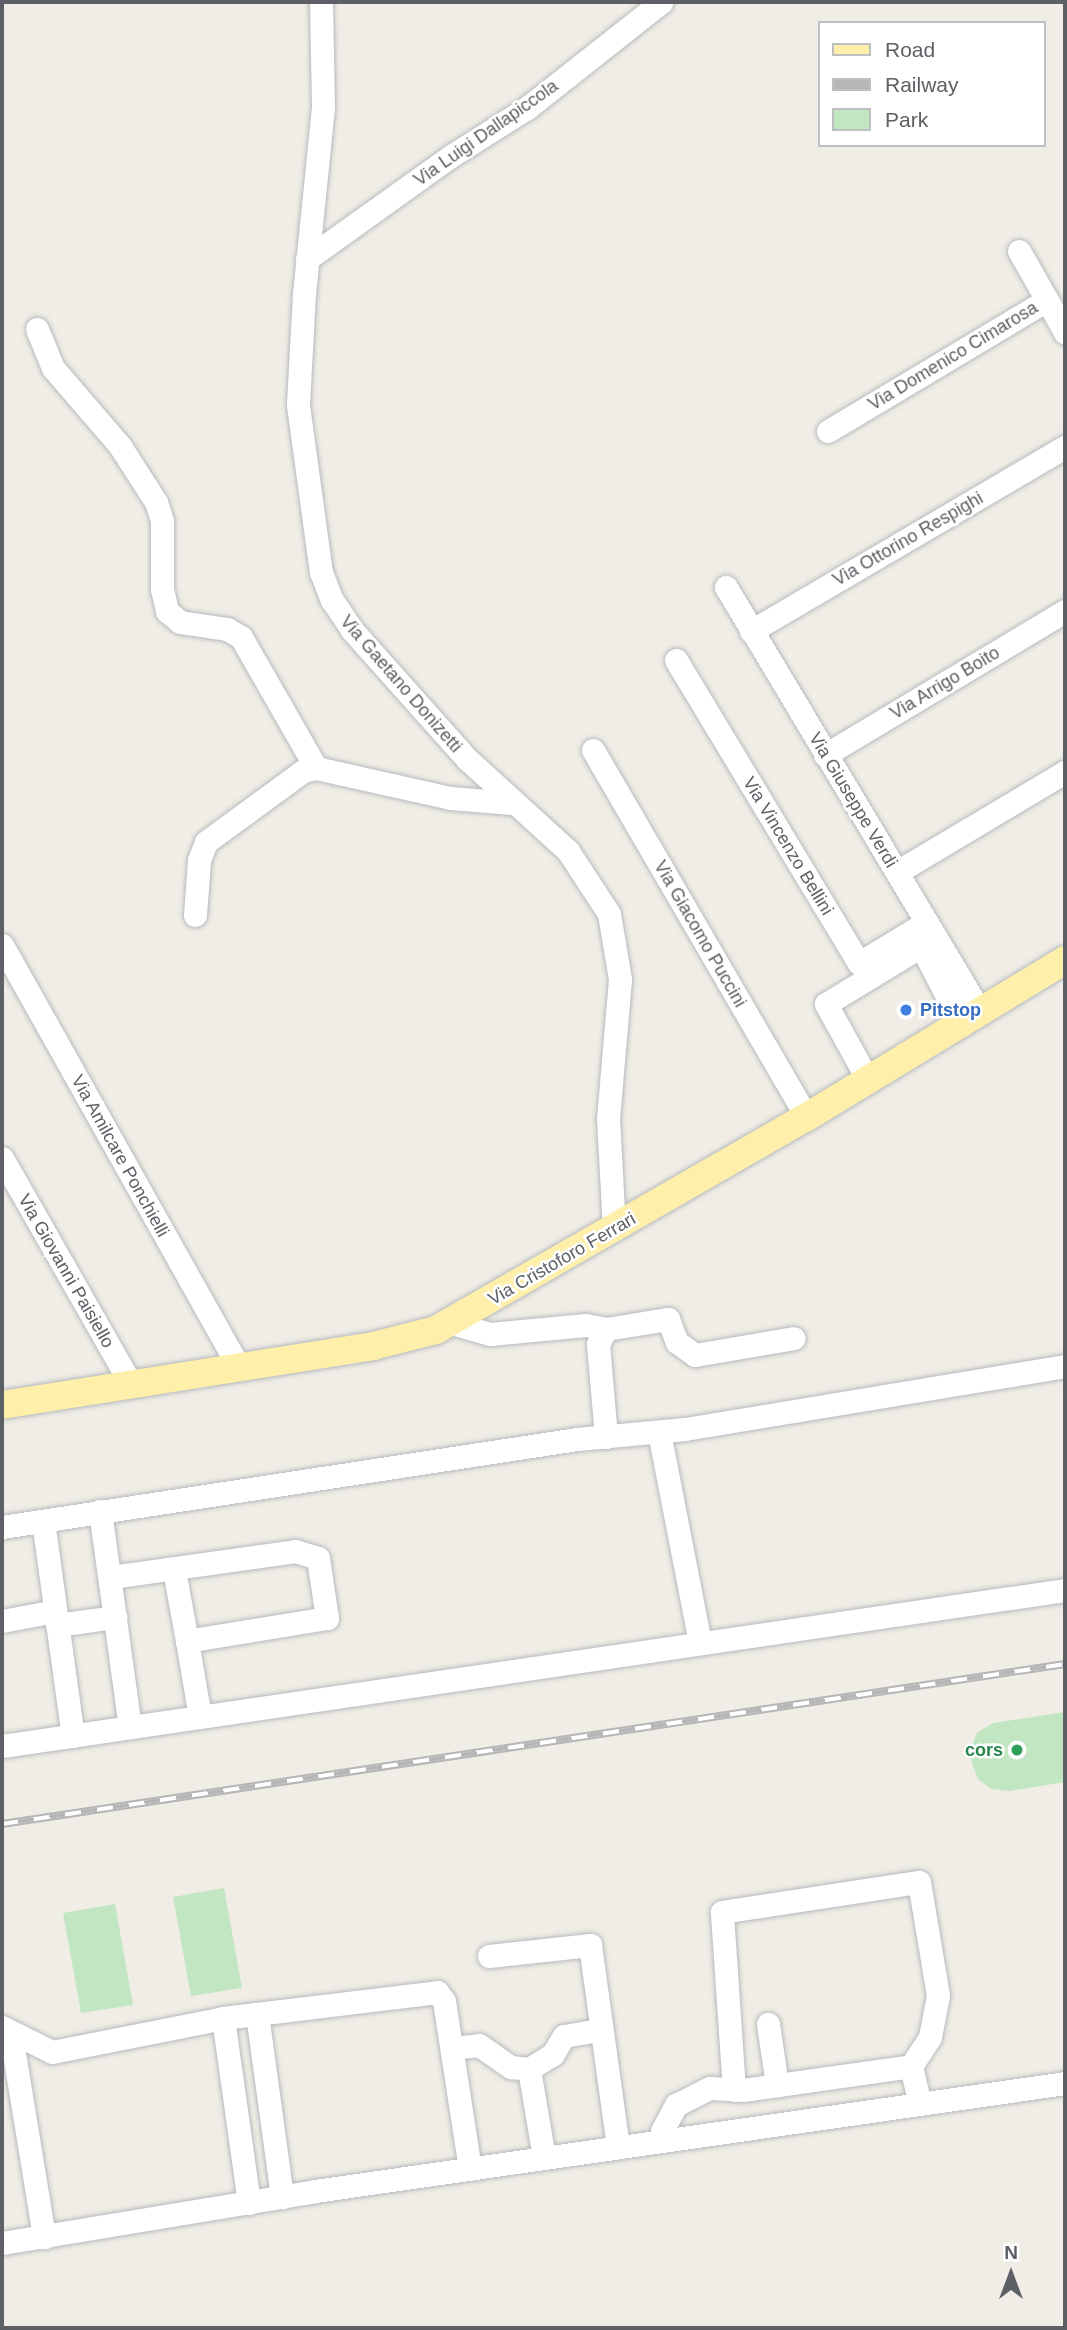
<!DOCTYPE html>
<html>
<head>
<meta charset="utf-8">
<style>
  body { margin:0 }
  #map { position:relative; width:1067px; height:2330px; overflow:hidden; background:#efede5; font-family:Helvetica,sans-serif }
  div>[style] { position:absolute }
  .green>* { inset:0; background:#c2e6c2 }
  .roads { filter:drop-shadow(0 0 2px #b7babe) drop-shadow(0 0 2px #b7babe) }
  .minor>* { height:23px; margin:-11.5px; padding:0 11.5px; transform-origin:11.5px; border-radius:11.5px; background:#fff }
  .major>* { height:28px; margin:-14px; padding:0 14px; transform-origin:14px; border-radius:14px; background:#fef0ab }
  .rail>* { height:8px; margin-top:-4px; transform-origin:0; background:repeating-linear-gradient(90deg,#fff 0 16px,#b5b6b6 0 32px); box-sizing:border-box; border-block:2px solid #b5b6b6 }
  .dots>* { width:19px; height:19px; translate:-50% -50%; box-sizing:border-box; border:4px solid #fff; border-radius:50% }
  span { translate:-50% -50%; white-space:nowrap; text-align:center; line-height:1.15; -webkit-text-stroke:5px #fff; paint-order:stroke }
  .street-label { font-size:18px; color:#5d6065 }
  .shop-label { font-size:18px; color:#366cbe; font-weight:700 }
  .left { translate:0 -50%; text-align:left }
  .leisure-label { font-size:18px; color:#27864d; font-weight:700 }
  .right { translate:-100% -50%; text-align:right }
  .frame { position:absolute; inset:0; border:4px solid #5d6065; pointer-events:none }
  .legend { position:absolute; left:818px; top:21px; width:228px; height:126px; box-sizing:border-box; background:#fff; border:2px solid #bebfc1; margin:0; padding:9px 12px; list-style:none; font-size:21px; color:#5d6065 }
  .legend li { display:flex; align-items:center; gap:14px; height:35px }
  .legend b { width:35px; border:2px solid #bebfc1 }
  .north { position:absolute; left:976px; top:2239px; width:70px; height:70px; -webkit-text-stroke:5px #fff; paint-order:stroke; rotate:0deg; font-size:19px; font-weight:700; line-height:28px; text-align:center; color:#5d6065 }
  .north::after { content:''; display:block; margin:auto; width:24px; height:32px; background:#5d6065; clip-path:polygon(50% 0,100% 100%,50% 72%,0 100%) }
</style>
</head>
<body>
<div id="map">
  <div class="green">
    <i style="clip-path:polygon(1065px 1712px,1065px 1782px,1009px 1791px,991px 1789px,978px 1779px,969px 1754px,977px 1733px,993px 1723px)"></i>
    <i style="clip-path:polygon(224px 1888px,242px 1988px,191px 1996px,173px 1897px)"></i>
    <i style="clip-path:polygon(115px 1904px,133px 2005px,81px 2013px,63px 1913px)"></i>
  </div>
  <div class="roads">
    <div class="minor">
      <i style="left:321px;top:2px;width:105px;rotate:88.9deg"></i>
      <i style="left:323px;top:107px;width:187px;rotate:95.8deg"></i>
      <i style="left:304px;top:293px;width:112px;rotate:93.1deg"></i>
      <i style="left:298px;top:405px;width:169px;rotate:82.2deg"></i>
      <i style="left:321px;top:572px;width:30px;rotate:69deg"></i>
      <i style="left:332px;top:600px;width:36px;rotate:56deg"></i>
      <i style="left:352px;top:630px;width:173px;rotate:48.3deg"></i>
      <i style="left:467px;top:759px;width:137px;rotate:42.3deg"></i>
      <i style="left:568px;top:851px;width:75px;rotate:56.9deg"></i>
      <i style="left:609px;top:914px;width:66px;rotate:80.4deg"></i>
      <i style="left:620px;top:979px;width:140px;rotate:94.9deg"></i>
      <i style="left:608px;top:1118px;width:110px;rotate:86.9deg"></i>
      <i style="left:1019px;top:251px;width:56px;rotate:60.3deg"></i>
      <i style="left:307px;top:259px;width:177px;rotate:-35.6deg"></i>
      <i style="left:451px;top:156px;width:90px;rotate:-32.3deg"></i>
      <i style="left:527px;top:108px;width:171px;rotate:-38.3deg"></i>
      <i style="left:37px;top:329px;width:42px;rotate:67.7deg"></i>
      <i style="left:53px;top:368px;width:103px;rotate:49.3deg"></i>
      <i style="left:120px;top:446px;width:67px;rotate:57.3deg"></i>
      <i style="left:156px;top:502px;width:20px;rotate:72deg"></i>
      <i style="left:162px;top:521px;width:68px;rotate:90deg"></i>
      <i style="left:162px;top:589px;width:23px;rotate:77deg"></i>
      <i style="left:167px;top:611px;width:17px;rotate:40deg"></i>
      <i style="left:180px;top:622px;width:48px;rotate:8.5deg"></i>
      <i style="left:227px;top:629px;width:16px;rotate:30deg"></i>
      <i style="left:241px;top:637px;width:151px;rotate:60.2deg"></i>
      <i style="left:828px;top:431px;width:255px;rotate:-30.9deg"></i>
      <i style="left:1047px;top:300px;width:37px;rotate:61deg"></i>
      <i style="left:726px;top:587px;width:495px;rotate:59.1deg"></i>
      <i style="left:751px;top:631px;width:364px;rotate:-30.4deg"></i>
      <i style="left:676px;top:660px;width:354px;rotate:58.9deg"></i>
      <i style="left:859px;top:963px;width:79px;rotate:-31.1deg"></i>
      <i style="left:593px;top:750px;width:425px;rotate:59.8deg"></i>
      <i style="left:825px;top:755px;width:280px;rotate:-31deg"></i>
      <i style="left:897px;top:872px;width:196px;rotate:-30.8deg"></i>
      <i style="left:195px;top:915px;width:55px;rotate:-85.8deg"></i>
      <i style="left:199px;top:860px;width:19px;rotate:-69deg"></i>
      <i style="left:206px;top:842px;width:120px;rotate:-36.2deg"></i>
      <i style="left:303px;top:771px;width:13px;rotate:-13deg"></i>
      <i style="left:316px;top:768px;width:137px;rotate:12.6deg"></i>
      <i style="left:450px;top:798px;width:62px;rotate:4.6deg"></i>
      <i style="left:2px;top:945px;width:484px;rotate:60.7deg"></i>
      <i style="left:868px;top:1080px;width:87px;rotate:-118.9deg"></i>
      <i style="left:826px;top:1004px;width:111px;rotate:-31.4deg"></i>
      <i style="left:921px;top:946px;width:89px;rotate:62.6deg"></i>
      <i style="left:2px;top:1158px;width:260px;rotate:60.3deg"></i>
      <i style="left:451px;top:1323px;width:41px;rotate:15.8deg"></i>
      <i style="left:490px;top:1334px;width:96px;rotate:-5.4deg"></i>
      <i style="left:586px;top:1325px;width:20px;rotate:11deg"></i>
      <i style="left:659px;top:1432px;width:214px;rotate:79deg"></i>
      <i style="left:606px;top:1437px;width:93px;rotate:-94.9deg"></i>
      <i style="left:598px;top:1344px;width:17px;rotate:-62deg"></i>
      <i style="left:606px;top:1329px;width:63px;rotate:-9.2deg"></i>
      <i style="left:668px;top:1319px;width:25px;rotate:69deg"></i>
      <i style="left:677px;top:1342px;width:22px;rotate:36deg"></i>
      <i style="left:695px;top:1355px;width:100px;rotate:-9.7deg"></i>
      <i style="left:100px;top:1511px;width:218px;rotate:82.1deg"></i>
      <i style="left:43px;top:1521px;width:217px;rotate:82.1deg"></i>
      <i style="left:2px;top:1527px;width:582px;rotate:-8.7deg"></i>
      <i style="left:577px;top:1439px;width:108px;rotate:-5.3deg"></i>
      <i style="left:685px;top:1429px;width:385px;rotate:-9.4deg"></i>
      <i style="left:111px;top:1577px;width:186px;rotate:-8deg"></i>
      <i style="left:295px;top:1551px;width:24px;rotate:17deg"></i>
      <i style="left:318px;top:1558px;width:61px;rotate:81.5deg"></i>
      <i style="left:327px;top:1618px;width:142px;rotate:170.7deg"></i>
      <i style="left:187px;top:1641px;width:72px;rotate:-100.4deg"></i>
      <i style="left:2px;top:1621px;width:54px;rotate:-10.7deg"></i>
      <i style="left:57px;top:1625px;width:59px;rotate:-7.9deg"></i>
      <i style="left:187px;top:1641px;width:77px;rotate:80.3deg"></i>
      <i style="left:2px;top:1746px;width:1074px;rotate:-8.35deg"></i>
      <i style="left:489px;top:1956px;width:102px;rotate:-6.2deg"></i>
      <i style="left:590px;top:1945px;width:204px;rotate:82.1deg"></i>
      <i style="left:257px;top:2014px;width:185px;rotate:82.2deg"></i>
      <i style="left:223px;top:2018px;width:187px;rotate:82deg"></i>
      <i style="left:768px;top:2024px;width:62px;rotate:81.6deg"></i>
      <i style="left:2px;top:2027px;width:56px;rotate:26.6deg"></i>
      <i style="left:52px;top:2052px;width:174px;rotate:-11.2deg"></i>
      <i style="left:223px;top:2018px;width:216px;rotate:-6.9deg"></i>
      <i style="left:437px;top:1992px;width:11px;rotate:52deg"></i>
      <i style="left:444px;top:2001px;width:170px;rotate:81.2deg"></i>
      <i style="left:2px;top:2028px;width:16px;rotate:52deg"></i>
      <i style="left:12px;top:2041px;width:199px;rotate:80.7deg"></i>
      <i style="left:452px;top:2048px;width:27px;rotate:-6deg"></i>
      <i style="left:479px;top:2045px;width:39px;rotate:35deg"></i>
      <i style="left:511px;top:2067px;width:18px;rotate:6deg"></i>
      <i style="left:529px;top:2069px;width:28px;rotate:-32deg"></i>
      <i style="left:553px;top:2054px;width:21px;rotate:-59deg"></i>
      <i style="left:564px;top:2036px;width:36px;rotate:-10deg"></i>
      <i style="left:529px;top:2069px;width:90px;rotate:80.4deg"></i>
      <i style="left:734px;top:2090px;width:178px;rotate:-93.9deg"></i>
      <i style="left:722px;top:1912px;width:199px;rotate:-8.7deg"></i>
      <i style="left:919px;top:1882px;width:115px;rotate:80.5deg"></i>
      <i style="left:938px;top:1995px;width:43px;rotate:100.8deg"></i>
      <i style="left:930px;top:2037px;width:35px;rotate:123deg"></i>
      <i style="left:663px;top:2140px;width:9px;rotate:-96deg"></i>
      <i style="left:662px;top:2131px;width:30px;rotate:-62deg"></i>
      <i style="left:676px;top:2105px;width:38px;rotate:-27deg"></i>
      <i style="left:710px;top:2088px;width:33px;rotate:3deg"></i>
      <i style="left:743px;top:2090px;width:170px;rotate:-8.1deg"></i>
      <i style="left:911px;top:2066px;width:39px;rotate:77deg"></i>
      <i style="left:2px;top:2243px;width:317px;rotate:-9.4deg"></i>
      <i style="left:315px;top:2191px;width:758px;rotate:-8.19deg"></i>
    </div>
    <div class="major">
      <i style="left:2px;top:1405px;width:376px;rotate:-9deg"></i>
      <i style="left:373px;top:1346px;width:65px;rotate:-14.3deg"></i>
      <i style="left:436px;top:1330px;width:428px;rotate:-29.9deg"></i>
      <i style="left:807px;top:1117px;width:302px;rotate:-31.3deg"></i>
    </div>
  </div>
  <div class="rail">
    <i style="left:2px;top:1824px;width:1075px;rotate:-8.56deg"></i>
  </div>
  <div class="dots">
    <i style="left:906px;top:1010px;background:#3f7fe0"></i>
    <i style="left:1017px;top:1750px;background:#2e9e5b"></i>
  </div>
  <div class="street-label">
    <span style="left:486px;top:133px;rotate:-35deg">Via Luigi Dallapiccola</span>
    <span style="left:953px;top:356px;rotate:-31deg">Via Domenico Cimarosa</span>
    <span style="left:908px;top:539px;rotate:-30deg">Via Ottorino Respighi</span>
    <span style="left:945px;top:683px;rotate:-31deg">Via Arrigo Boito</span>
    <span style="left:401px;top:684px;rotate:49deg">Via Gaetano Donizetti</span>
    <span style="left:853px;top:800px;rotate:59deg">Via Giuseppe Verdi</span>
    <span style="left:788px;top:846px;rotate:59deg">Via Vincenzo Bellini</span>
    <span style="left:700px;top:934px;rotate:60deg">Via Giacomo Puccini</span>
    <span style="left:120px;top:1156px;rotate:61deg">Via Amilcare Ponchielli</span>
    <span style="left:562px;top:1259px;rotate:-30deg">Via Cristoforo Ferrari</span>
    <span style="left:66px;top:1271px;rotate:60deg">Via Giovanni Paisiello</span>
  </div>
  <div class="shop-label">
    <span class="left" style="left:920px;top:1010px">Pitstop</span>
  </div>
  <div class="leisure-label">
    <span class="right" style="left:1003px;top:1750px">cors</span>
  </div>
  <div class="frame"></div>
  <ul class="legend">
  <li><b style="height:9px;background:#fef0ab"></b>Road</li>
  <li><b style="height:9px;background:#b5b6b6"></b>Railway</li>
  <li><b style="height:19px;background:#c2e6c2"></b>Park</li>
  </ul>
  <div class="north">N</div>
</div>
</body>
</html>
